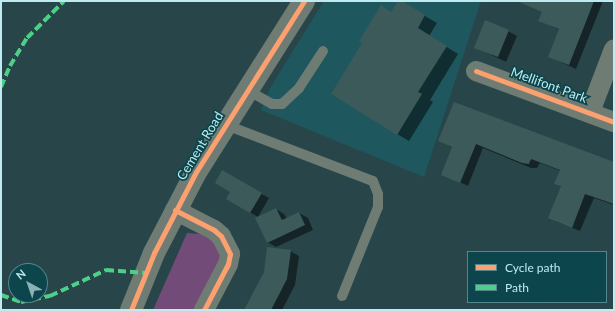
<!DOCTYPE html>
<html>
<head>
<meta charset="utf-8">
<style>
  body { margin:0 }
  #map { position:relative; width:615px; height:311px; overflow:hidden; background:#284649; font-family:Lato,sans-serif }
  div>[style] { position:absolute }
  .built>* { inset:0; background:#1e575e }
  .green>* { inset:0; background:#724b78 }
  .shadow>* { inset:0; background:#0007 }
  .building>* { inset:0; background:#3d5a5a }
  .service>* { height:10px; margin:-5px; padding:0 5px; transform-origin:5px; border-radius:5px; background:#6f7c74 }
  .minor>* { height:20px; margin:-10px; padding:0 10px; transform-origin:10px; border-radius:10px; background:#6f7c74 }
  .tertiary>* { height:22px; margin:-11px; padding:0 11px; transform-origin:11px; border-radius:11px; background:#6f7c74 }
  .quiet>* { height:4px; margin-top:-2px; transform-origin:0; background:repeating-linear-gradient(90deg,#4dcf88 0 8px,transparent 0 12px) }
  .cycleway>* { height:5px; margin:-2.5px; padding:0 2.5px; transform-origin:2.5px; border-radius:2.5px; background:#fca06f }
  span { translate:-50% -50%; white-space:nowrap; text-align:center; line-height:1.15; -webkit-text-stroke:3.5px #0c454b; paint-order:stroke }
  .street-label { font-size:13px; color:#beebf1 }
  .frame { position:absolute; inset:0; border:2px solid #beebf1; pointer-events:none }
  .legend { position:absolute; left:467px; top:251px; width:140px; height:52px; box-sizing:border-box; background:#0c454b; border:1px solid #53878d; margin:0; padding:5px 7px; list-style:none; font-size:12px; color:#beebf1 }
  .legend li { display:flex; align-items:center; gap:8px; height:20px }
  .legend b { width:20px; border:1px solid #53878d }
  .north { position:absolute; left:8px; top:263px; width:40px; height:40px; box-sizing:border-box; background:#0c454b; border:1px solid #53878d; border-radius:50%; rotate:320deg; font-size:11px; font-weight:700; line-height:16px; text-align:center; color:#beebf1 }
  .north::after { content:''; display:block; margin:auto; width:14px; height:18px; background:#8ab1b6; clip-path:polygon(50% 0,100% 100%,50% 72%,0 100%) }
</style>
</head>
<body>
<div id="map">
  <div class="built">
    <i style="clip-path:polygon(324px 1px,481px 1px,424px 177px,261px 110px,270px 88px)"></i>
  </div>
  <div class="green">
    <i style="clip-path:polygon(187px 233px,200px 234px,218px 243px,220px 261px,194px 310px,153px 310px)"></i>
  </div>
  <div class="shadow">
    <i style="clip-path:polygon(399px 1px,437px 23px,429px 36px,458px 54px,430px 100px,433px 102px,409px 141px,397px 134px,392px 13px)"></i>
    <i style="clip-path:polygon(571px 1px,603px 1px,576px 69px,550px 57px,560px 30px,540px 21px)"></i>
    <i style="clip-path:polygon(508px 31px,517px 36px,506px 62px,475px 47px)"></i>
    <i style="clip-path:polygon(454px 103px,614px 164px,614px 205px,594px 198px,580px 231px,557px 222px,549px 217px,562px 187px,556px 183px,561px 171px,540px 163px,537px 168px,531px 168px,483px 148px,468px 186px,442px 174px,453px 148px,439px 141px)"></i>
    <i style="clip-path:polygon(222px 172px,269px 198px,258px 217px,227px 199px,231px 192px)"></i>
    <i style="clip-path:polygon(276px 209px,284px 214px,287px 219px,299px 213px,308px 218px,313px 230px,276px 247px,267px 242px)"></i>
    <i style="clip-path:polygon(290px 251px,299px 256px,295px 285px,282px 310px,245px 310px)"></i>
  </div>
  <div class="building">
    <i style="clip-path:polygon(398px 1px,402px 1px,425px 15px,418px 28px,447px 46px,418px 92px,422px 94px,397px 135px,331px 94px,362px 43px,359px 41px,381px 5px,391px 12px)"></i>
    <i style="clip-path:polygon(517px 1px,594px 1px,569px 65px,548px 57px,559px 29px,538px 21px,542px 12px)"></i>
    <i style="clip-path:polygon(485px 20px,509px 30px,498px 57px,474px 48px)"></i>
    <i style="clip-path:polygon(454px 102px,614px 162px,614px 204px,585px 194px,572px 228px,548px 218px,561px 186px,554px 184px,560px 170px,531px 159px,529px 164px,522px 163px,476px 144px,460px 183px,441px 175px,452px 147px,438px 141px)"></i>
    <i style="clip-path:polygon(222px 170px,262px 193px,250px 213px,226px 199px,230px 192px,215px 183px)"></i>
    <i style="clip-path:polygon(276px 208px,282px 220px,299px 212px,305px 225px,267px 243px,255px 218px)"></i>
    <i style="clip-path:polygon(267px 247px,291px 250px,287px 279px,271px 310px,244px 310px,264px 272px)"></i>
  </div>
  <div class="service">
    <i style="left:247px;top:90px;width:29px;rotate:29deg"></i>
    <i style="left:272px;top:104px;width:10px"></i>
    <i style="left:282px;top:104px;width:23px;rotate:-43deg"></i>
    <i style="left:299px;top:88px;width:44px;rotate:-57deg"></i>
    <i style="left:226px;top:125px;width:157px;rotate:20.9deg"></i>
    <i style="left:373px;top:181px;width:14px;rotate:69deg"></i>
    <i style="left:378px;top:194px;width:13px;rotate:90deg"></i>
    <i style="left:378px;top:207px;width:96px;rotate:112deg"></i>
  </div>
  <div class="minor">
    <i style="left:476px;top:71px;width:147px;rotate:20.3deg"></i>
    <i style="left:590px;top:112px;width:67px;rotate:-69.1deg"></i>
    <i style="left:175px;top:210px;width:44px;rotate:27.1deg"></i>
    <i style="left:214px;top:230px;width:9px;rotate:41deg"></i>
    <i style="left:221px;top:236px;width:20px;rotate:63deg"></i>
    <i style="left:230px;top:254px;width:10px;rotate:101deg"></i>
    <i style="left:228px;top:264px;width:52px;rotate:117.6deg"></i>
  </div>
  <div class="tertiary">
    <i style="left:131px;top:310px;width:61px;rotate:-68deg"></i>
    <i style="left:154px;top:253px;width:91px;rotate:-62.6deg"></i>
    <i style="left:196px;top:172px;width:202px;rotate:-57.7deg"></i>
  </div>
  <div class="quiet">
    <i style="left:1px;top:87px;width:23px;rotate:-67deg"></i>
    <i style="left:10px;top:66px;width:33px;rotate:-59deg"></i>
    <i style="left:27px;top:38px;width:52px;rotate:-45deg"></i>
    <i style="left:1px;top:295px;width:21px;rotate:19deg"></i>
    <i style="left:21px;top:302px;width:30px;rotate:-12deg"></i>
    <i style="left:50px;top:296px;width:62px;rotate:-24.9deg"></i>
    <i style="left:106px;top:270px;width:40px;rotate:4.3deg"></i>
  </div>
  <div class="cycleway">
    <i style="left:476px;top:71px;width:147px;rotate:20.3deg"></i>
    <i style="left:175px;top:210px;width:44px;rotate:27.1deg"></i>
    <i style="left:214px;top:230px;width:9px;rotate:41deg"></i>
    <i style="left:221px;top:236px;width:20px;rotate:63deg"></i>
    <i style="left:230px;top:254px;width:10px;rotate:101deg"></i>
    <i style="left:228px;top:264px;width:52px;rotate:117.6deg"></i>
    <i style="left:131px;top:310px;width:61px;rotate:-68deg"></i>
    <i style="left:154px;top:253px;width:91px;rotate:-62.6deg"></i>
    <i style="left:196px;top:172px;width:202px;rotate:-57.7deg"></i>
  </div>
  <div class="street-label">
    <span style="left:549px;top:85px;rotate:20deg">Mellifont Park</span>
    <span style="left:200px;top:146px;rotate:-59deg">Cement Road</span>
  </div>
  <div class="frame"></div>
  <ul class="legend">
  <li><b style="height:5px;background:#fca06f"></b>Cycle path</li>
  <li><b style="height:5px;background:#4dcf88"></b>Path</li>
  </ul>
  <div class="north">N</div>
</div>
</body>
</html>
